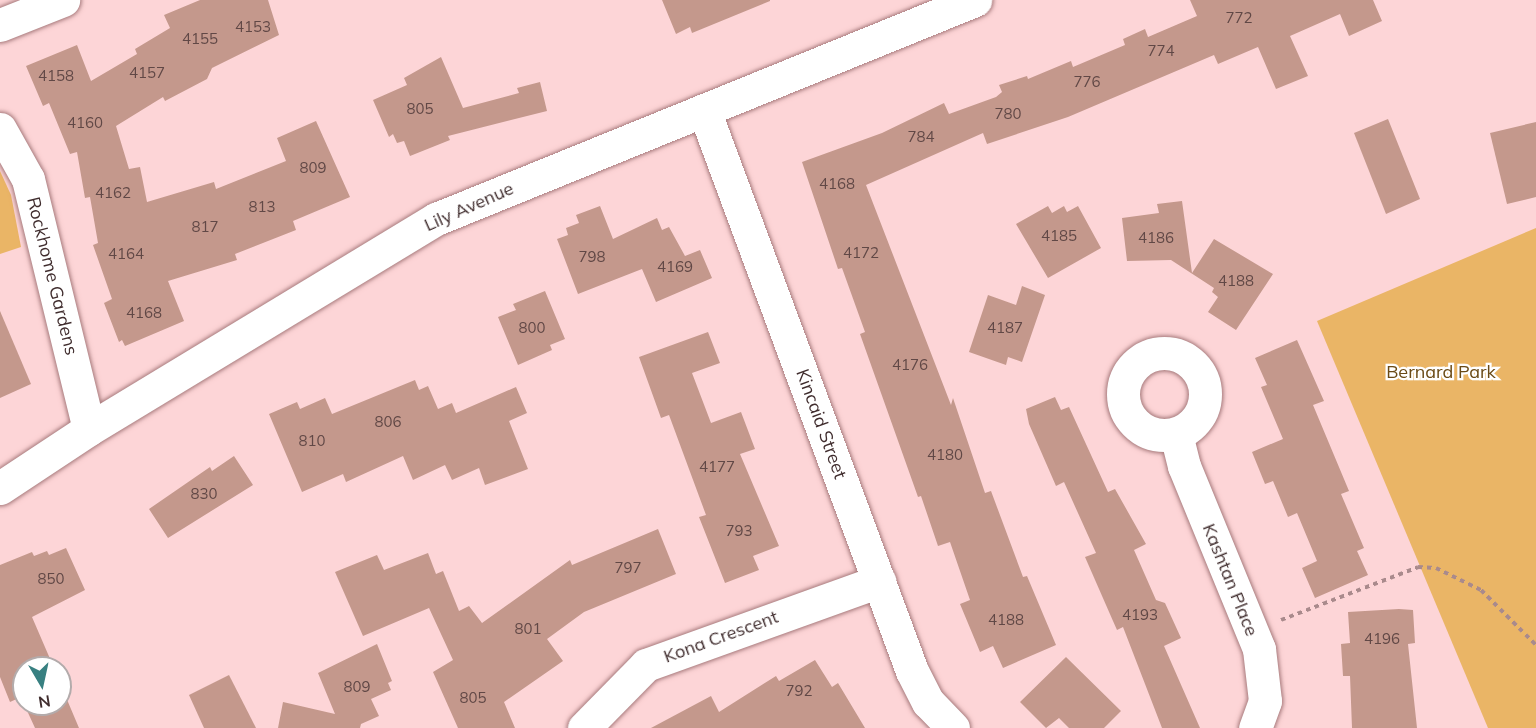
<!DOCTYPE html>
<html>
<head>
<meta charset="utf-8">
<style>
  body { margin:0 }
  #map { position:relative; width:1536px; height:728px; overflow:hidden; background:#fdd5d7; font-family:Mulish,sans-serif }
  div>[style] { position:absolute }
  .green>* { inset:0; background:#eab566 }
  .building>* { inset:0; background:#c4988c }
  .path>* { height:4px; margin-top:-2px; transform-origin:0; background:repeating-linear-gradient(90deg,#a98a8c 0 4.5px,transparent 0 9px) }
  .roads { filter:drop-shadow(0 0 2px #a87b7d) drop-shadow(0 0 2px #a87b7d) }
  .minor>* { height:33px; margin:-16.5px; padding:0 16.5px; transform-origin:16.5px; border-radius:16.5px; background:#fff }
  .minor>.ring { margin:-16.5px; padding:0; box-sizing:content-box; background:none; border:33px solid #fff; border-radius:50% }
  span { translate:-50% -50%; white-space:nowrap; text-align:center; line-height:1.15; -webkit-text-stroke:4.5px #fff; paint-order:stroke }
  .number-label { font-size:15px; color:#614846 }
  .number-label span { -webkit-text-stroke-width:0 }
  .street-label { font-size:18px; color:#402d2e }
  .park-label { font-size:18px; color:#6a4a15 }
  .north { position:absolute; left:12px; top:656px; width:60px; height:60px; box-sizing:border-box; background:#fff; border:2px solid #b3abab; border-radius:50%; rotate:171deg; font-size:16px; font-weight:700; line-height:24px; text-align:center; color:#402d2e }
  .north::after { content:''; display:block; margin:auto; width:21px; height:27px; background:#388081; clip-path:polygon(50% 0,100% 100%,50% 72%,0 100%) }
</style>
</head>
<body>
<div id="map">
  <div class="green">
    <i style="clip-path:polygon(0 171px,11px 195px,21px 247px,0 254px)"></i>
    <i style="clip-path:polygon(1536px 228px,1536px 728px,1488px 728px,1317px 321px)"></i>
  </div>
  <div class="building">
    <i style="clip-path:polygon(200px 0,268px 0,279px 35px,212px 68px,207px 79px,165px 101px,163px 97px,116px 126px,129px 169px,140px 167px,147px 202px,214px 182px,216px 189px,286px 161px,277px 138px,316px 121px,350px 197px,293px 221px,296px 230px,235px 254px,237px 260px,168px 281px,184px 321px,125px 346px,122px 340px,119px 342px,104px 303px,112px 299px,93px 245px,98px 243px,90px 197px,85px 198px,77px 152px,70px 154px,49px 103px,43px 106px,26px 66px,77px 45px,91px 81px,137px 54px,135px 49px,170px 28px,164px 15px)"></i>
    <i style="clip-path:polygon(662px 0,770px 0,770px 1px,692px 33px,690px 27px,676px 34px)"></i>
    <i style="clip-path:polygon(1190px 0,1373px 0,1382px 21px,1349px 36px,1340px 14px,1290px 36px,1308px 76px,1276px 89px,1258px 47px,1218px 64px,1214px 55px,1068px 117px,987px 144px,983px 133px,866px 185px,951px 405px,953px 398px,985px 493px,991px 491px,1023px 577px,1027px 576px,1056px 645px,1003px 668px,993px 646px,980px 652px,960px 604px,970px 600px,950px 542px,938px 546px,921px 496px,918px 497px,860px 334px,865px 332px,842px 268px,838px 269px,802px 162px,882px 133px,944px 103px,949px 114px,996px 97px,1002px 92px,999px 85px,1027px 76px,1028px 79px,1071px 61px,1073px 67px,1125px 45px,1123px 39px,1145px 29px,1148px 37px,1197px 16px)"></i>
    <i style="clip-path:polygon(441px 57px,463px 108px,519px 93px,517px 88px,540px 82px,547px 111px,448px 136px,450px 140px,410px 156px,404px 141px,397px 143px,393px 134px,389px 137px,373px 100px,407px 85px,404px 78px)"></i>
    <i style="clip-path:polygon(1388px 119px,1420px 199px,1386px 214px,1354px 133px)"></i>
    <i style="clip-path:polygon(1536px 122px,1536px 197px,1507px 204px,1490px 133px)"></i>
    <i style="clip-path:polygon(1182px 201px,1192px 273px,1214px 239px,1273px 274px,1236px 330px,1208px 312px,1218px 297px,1212px 292px,1214px 288px,1171px 260px,1127px 261px,1122px 218px,1159px 213px,1157px 204px)"></i>
    <i style="clip-path:polygon(600px 206px,613px 239px,657px 218px,662px 230px,669px 227px,685px 256px,700px 250px,712px 278px,656px 302px,642px 269px,578px 294px,557px 239px,568px 235px,566px 228px,579px 223px,576px 215px)"></i>
    <i style="clip-path:polygon(1048px 206px,1052px 213px,1064px 206px,1067px 212px,1078px 206px,1101px 248px,1048px 278px,1016px 224px)"></i>
    <i style="clip-path:polygon(1022px 286px,1045px 295px,1022px 362px,1008px 357px,1006px 365px,969px 352px,988px 295px,1016px 305px)"></i>
    <i style="clip-path:polygon(545px 291px,565px 339px,550px 345px,552px 350px,518px 365px,498px 317px,516px 310px,513px 304px)"></i>
    <i style="clip-path:polygon(0 311px,31px 384px,0 398px)"></i>
    <i style="clip-path:polygon(708px 332px,720px 363px,692px 373px,711px 423px,741px 412px,755px 449px,740px 454px,779px 546px,753px 556px,759px 570px,725px 583px,699px 517px,706px 515px,669px 415px,661px 418px,639px 357px)"></i>
    <i style="clip-path:polygon(1297px 340px,1324px 401px,1313px 405px,1349px 491px,1341px 494px,1364px 548px,1357px 551px,1368px 575px,1315px 598px,1302px 568px,1317px 561px,1297px 513px,1288px 517px,1273px 481px,1265px 484px,1252px 452px,1283px 439px,1261px 387px,1267px 385px,1255px 358px)"></i>
    <i style="clip-path:polygon(415px 380px,419px 390px,428px 386px,438px 409px,452px 403px,456px 413px,516px 387px,527px 413px,509px 421px,528px 469px,485px 485px,479px 468px,452px 480px,445px 465px,413px 480px,403px 456px,346px 482px,343px 474px,302px 492px,269px 414px,297px 402px,300px 409px,325px 398px,332px 414px)"></i>
    <i style="clip-path:polygon(1055px 397px,1061px 410px,1069px 407px,1108px 492px,1115px 489px,1146px 544px,1134px 550px,1156px 600px,1165px 603px,1181px 638px,1164px 646px,1200px 728px,1162px 728px,1123px 627px,1117px 630px,1113px 621px,1085px 557px,1096px 553px,1064px 482px,1056px 486px,1029px 424px,1026px 409px)"></i>
    <i style="clip-path:polygon(234px 456px,253px 485px,168px 538px,149px 509px,210px 467px,212px 471px)"></i>
    <i style="clip-path:polygon(658px 529px,676px 574px,584px 612px,547px 639px,563px 661px,504px 702px,515px 728px,458px 728px,433px 672px,453px 660px,429px 608px,363px 636px,335px 572px,377px 555px,384px 570px,428px 553px,436px 574px,443px 571px,459px 611px,469px 606px,482px 623px,570px 560px,572px 565px)"></i>
    <i style="clip-path:polygon(66px 548px,85px 590px,32px 617px,54px 668px,24px 668px,24px 703px,21px 697px,10px 702px,0 677px,0 565px,32px 552px,34px 556px,47px 551px,49px 555px)"></i>
    <i style="clip-path:polygon(1399px 609px,1413px 610px,1415px 643px,1408px 644px,1417px 728px,1352px 728px,1350px 676px,1343px 676px,1341px 644px,1350px 643px,1348px 612px)"></i>
    <i style="clip-path:polygon(377px 644px,392px 681px,388px 683px,391px 690px,371px 699px,379px 716px,361px 724px,360px 728px,278px 728px,283px 702px,335px 714px,318px 673px)"></i>
    <i style="clip-path:polygon(1066px 657px,1121px 711px,1104px 728px,1069px 728px,1059px 718px,1046px 728px,1020px 702px)"></i>
    <i style="clip-path:polygon(815px 660px,832px 687px,838px 683px,865px 728px,651px 728px,711px 696px,719px 712px,776px 676px,779px 681px)"></i>
    <i style="clip-path:polygon(229px 675px,256px 728px,204px 728px,189px 695px)"></i>
    <i style="clip-path:polygon(60px 683px,79px 728px,35px 728px,24px 704px,60px 704px)"></i>
  </div>
  <div class="path">
    <i style="left:1281px;top:620px;width:147px;rotate:-21.1deg"></i>
    <i style="left:1418px;top:567px;width:18px;rotate:3deg"></i>
    <i style="left:1436px;top:568px;width:50px;rotate:26.1deg"></i>
    <i style="left:1481px;top:590px;width:78px;rotate:45deg"></i>
  </div>
  <div class="roads">
    <div class="minor">
      <i style="left:0;top:25px;width:68px;rotate:-21.6deg"></i>
      <i style="left:704px;top:110px;width:598px;rotate:69.66deg"></i>
      <i style="left:912px;top:671px;width:35px;rotate:63deg"></i>
      <i style="left:928px;top:702px;width:36px;rotate:46deg"></i>
      <i style="left:0;top:129px;width:57px;rotate:60.8deg"></i>
      <i style="left:28px;top:179px;width:257px;rotate:76.3deg"></i>
      <i class="ring" style="left:1123px;top:353px;width:49px;height:49px"></i>
      <i style="left:1176px;top:434px;width:33px;rotate:76deg"></i>
      <i style="left:1184px;top:466px;width:198px;rotate:67.7deg"></i>
      <i style="left:1259px;top:649px;width:52px;rotate:83.4deg"></i>
      <i style="left:1265px;top:701px;width:29px;rotate:110deg"></i>
      <i style="left:0;top:488px;width:107px;rotate:-33.5deg"></i>
      <i style="left:89px;top:429px;width:406px;rotate:-31.2deg"></i>
      <i style="left:436px;top:219px;width:582px;rotate:-22.11deg"></i>
      <i style="left:584px;top:728px;width:88px;rotate:-45.5deg"></i>
      <i style="left:646px;top:665px;width:248px;rotate:-19.8deg"></i>
    </div>
  </div>
  <div class="number-label">
    <span style="left:1239px;top:18px">772</span>
    <span style="left:253px;top:27px">4153</span>
    <span style="left:200px;top:39px">4155</span>
    <span style="left:1161px;top:51px">774</span>
    <span style="left:147px;top:73px">4157</span>
    <span style="left:56px;top:76px">4158</span>
    <span style="left:1087px;top:82px">776</span>
    <span style="left:420px;top:109px">805</span>
    <span style="left:1008px;top:114px">780</span>
    <span style="left:85px;top:123px">4160</span>
    <span style="left:921px;top:137px">784</span>
    <span style="left:313px;top:168px">809</span>
    <span style="left:837px;top:184px">4168</span>
    <span style="left:113px;top:193px">4162</span>
    <span style="left:262px;top:207px">813</span>
    <span style="left:205px;top:227px">817</span>
    <span style="left:1059px;top:236px">4185</span>
    <span style="left:1156px;top:238px">4186</span>
    <span style="left:861px;top:253px">4172</span>
    <span style="left:126px;top:254px">4164</span>
    <span style="left:592px;top:257px">798</span>
    <span style="left:675px;top:267px">4169</span>
    <span style="left:1236px;top:281px">4188</span>
    <span style="left:144px;top:313px">4168</span>
    <span style="left:532px;top:328px">800</span>
    <span style="left:1005px;top:328px">4187</span>
    <span style="left:910px;top:365px">4176</span>
    <span style="left:388px;top:422px">806</span>
    <span style="left:312px;top:441px">810</span>
    <span style="left:945px;top:455px">4180</span>
    <span style="left:717px;top:467px">4177</span>
    <span style="left:204px;top:494px">830</span>
    <span style="left:739px;top:531px">793</span>
    <span style="left:628px;top:568px">797</span>
    <span style="left:51px;top:579px">850</span>
    <span style="left:1140px;top:615px">4193</span>
    <span style="left:1006px;top:620px">4188</span>
    <span style="left:528px;top:629px">801</span>
    <span style="left:1382px;top:639px">4196</span>
    <span style="left:357px;top:687px">809</span>
    <span style="left:799px;top:691px">792</span>
    <span style="left:473px;top:698px">805</span>
  </div>
  <div class="street-label">
    <span style="left:469px;top:207px;rotate:-24deg">Lily Avenue</span>
    <span style="left:52px;top:276px;rotate:76deg">Rockhome Gardens</span>
    <span style="left:821px;top:424px;rotate:70deg">Kincaid Street</span>
    <span style="left:1230px;top:580px;rotate:68deg">Kashtan Place</span>
    <span style="left:721px;top:637px;rotate:-20deg">Kona Crescent</span>
  </div>
  <div class="park-label">
    <span style="left:1441px;top:372px">Bernard Park</span>
  </div>
  <div class="north">N</div>
</div>
</body>
</html>
